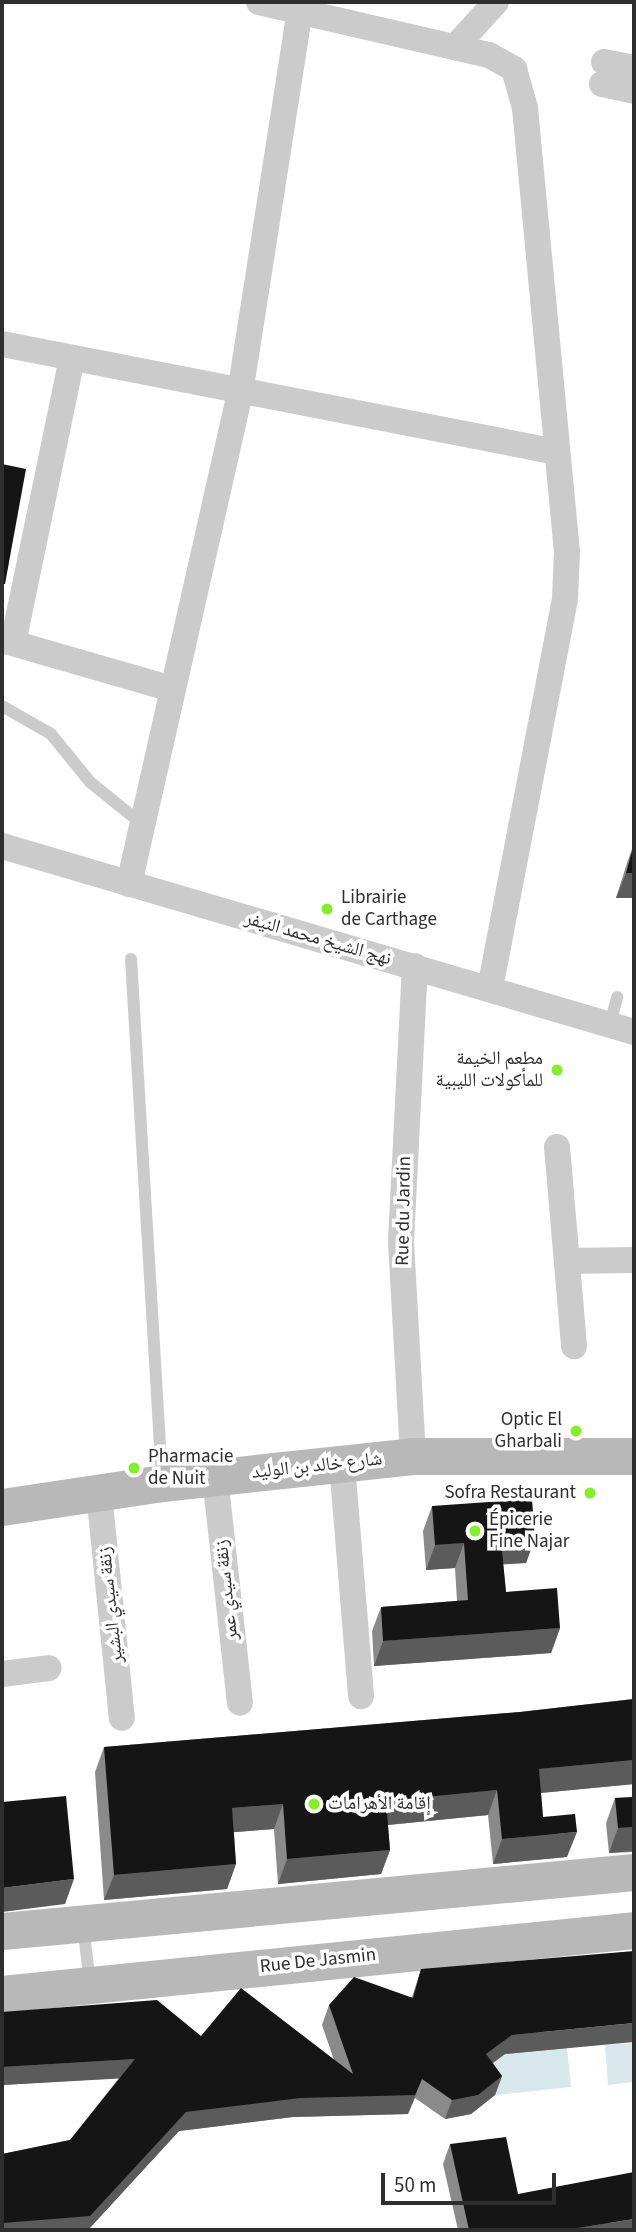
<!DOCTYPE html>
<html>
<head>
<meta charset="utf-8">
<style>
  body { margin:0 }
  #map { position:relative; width:636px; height:2232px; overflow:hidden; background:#fff; font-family:"Source Sans 3","Noto Naskh Arabic",sans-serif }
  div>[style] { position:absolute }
  .green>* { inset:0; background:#d8e8ea }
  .lane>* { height:12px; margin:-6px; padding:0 6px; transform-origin:6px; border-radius:6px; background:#cbcbcb }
  .street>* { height:26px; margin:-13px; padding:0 13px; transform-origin:13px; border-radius:13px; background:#cbcbcb }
  .secondary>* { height:37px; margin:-18.5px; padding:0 18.5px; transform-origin:18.5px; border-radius:18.5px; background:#b8b8b8 }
  .wall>* { inset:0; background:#8a8a8a }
  .shaded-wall>* { inset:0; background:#5b5b5b }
  .building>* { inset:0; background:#151515 }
  .dots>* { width:19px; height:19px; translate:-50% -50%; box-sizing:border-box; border:4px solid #fff; border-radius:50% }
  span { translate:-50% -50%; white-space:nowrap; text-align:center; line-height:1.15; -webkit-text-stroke:7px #fff; paint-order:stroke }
  .poi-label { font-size:19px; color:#2e2e2e }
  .left { translate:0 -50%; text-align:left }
  .right { translate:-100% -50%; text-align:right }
  .street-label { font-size:19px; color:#2e2e2e }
  .frame { position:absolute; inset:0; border:4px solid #2e2e2e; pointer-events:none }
  .scale { position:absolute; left:381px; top:2173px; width:175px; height:32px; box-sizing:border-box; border:4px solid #2e2e2e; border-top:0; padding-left:9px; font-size:21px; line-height:24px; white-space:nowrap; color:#2e2e2e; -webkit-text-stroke:5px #fff; paint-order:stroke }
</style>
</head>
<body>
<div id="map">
  <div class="green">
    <i style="clip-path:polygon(634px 2043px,634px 2082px,608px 2085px,605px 2045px)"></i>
    <i style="clip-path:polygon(567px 2048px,571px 2087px,495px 2095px,479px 2073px,505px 2054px)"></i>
  </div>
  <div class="lane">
    <i style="left:2px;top:706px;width:56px;rotate:29.7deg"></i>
    <i style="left:51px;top:734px;width:62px;rotate:50.9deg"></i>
    <i style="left:90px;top:782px;width:67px;rotate:38.9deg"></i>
    <i style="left:131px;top:959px;width:522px;rotate:86.59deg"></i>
    <i style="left:610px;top:1024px;width:28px;rotate:-75deg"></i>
    <i style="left:83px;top:1925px;width:59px;rotate:83.2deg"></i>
  </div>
  <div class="street">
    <i style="left:259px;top:2px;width:236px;rotate:13deg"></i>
    <i style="left:489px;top:55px;width:29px;rotate:29deg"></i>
    <i style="left:514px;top:69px;width:41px;rotate:74.2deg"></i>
    <i style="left:525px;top:108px;width:445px;rotate:84.6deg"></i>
    <i style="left:567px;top:551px;width:48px;rotate:92.4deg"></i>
    <i style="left:565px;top:599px;width:397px;rotate:100.9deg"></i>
    <i style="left:456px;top:46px;width:59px;rotate:-47.7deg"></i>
    <i style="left:604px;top:62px;width:31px;rotate:11deg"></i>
    <i style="left:602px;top:84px;width:33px;rotate:12deg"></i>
    <i style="left:2px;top:344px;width:565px;rotate:11.01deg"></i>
    <i style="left:2px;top:640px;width:177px;rotate:16.1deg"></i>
    <i style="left:13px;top:643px;width:291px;rotate:-78.3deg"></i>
    <i style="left:2px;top:846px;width:659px;rotate:16.4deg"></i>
    <i style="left:129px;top:884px;width:503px;rotate:-77.26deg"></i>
    <i style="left:240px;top:393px;width:387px;rotate:-81.1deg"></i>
    <i style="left:557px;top:1147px;width:200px;rotate:85.1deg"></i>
    <i style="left:567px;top:1261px;width:67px;rotate:-0.9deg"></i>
    <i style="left:413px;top:1456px;width:215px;rotate:-93.2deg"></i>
    <i style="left:401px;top:1241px;width:275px;rotate:-87.1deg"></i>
    <i style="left:342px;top:1464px;width:233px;rotate:85.3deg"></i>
    <i style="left:215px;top:1477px;width:227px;rotate:83.7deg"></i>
    <i style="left:99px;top:1493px;width:226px;rotate:84.2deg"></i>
    <i style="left:2px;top:1674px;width:47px;rotate:-7.3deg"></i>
  </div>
  <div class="secondary">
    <i style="left:2px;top:1507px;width:162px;rotate:-8.5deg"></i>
    <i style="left:162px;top:1483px;width:252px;rotate:-6.1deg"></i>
    <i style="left:413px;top:1456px;width:221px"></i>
    <i style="left:2px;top:1931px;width:635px;rotate:-5.33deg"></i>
    <i style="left:2px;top:1994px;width:635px;rotate:-5.78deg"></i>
  </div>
  <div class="wall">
    <i style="clip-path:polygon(634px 843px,634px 898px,616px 898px,627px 863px)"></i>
    <i style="clip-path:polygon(432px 1506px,535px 1538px,526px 1563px,503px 1564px,506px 1592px,560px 1628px,551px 1653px,374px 1666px,372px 1631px,381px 1607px,457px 1601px,455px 1568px,426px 1570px,423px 1531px)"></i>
    <i style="clip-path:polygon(634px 1699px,634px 1784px,541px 1793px,543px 1817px,567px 1857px,493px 1864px,488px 1815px,388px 1825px,390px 1850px,381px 1874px,278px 1884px,274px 1829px,234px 1832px,236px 1864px,227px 1889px,104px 1900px,95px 1772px,104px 1747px,520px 1712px)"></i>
    <i style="clip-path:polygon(634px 1797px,634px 1852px,609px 1853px,606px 1823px,615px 1798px)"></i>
    <i style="clip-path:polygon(421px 1969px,567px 2048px,505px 2054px,493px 2063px,502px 2076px,495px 2095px,471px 2114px,445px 2119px,415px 2098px,408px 2114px,293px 2117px,179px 2131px,88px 2230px,2px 2230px,2px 2154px,70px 2140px,119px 2078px,2px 2085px,2px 2012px,201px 2036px,334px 2060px,322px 2025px,329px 2005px,412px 1997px)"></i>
    <i style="clip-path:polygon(450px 2144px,518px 2194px,634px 2230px,458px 2230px,443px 2164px)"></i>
  </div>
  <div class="shaded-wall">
    <i style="clip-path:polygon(626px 873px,634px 873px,634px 898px,616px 898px)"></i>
    <i style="clip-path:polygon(535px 1538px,526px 1563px,492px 1565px,501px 1540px)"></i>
    <i style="clip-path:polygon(464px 1543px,455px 1568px,426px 1570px,435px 1545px)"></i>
    <i style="clip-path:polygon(560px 1628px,551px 1653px,374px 1666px,383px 1641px)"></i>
    <i style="clip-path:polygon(634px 1760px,634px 1784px,529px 1794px,539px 1769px)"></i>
    <i style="clip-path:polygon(497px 1790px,488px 1815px,377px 1826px,386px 1801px)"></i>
    <i style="clip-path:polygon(283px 1804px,274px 1829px,223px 1833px,232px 1808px)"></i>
    <i style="clip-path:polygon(634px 1827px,634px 1847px,633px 1851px,609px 1853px,618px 1828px)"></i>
    <i style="clip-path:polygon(577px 1832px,567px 1857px,493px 1864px,502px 1839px)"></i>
    <i style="clip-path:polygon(390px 1850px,381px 1874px,278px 1884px,287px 1859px)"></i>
    <i style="clip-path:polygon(236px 1864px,227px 1889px,104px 1900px,114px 1875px)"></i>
    <i style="clip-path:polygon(74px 1879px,65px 1904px,2px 1912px,2px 1888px)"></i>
    <i style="clip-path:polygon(634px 2023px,634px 2042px,505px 2054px,479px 2073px,486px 2054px,512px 2035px)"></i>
    <i style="clip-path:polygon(135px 2059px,128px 2078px,2px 2085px,2px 2067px)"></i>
    <i style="clip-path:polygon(502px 2076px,495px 2095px,471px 2114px,445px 2119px,452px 2100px)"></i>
    <i style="clip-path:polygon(422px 2079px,408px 2114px,293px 2117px,179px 2131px,88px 2230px,2px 2230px,3px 2223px,186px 2112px)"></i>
    <i style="clip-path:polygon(634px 2219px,634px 2230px,565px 2230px)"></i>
  </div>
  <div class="building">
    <i style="clip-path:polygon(2px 464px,26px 469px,5px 584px,2px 584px)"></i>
    <i style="clip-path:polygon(634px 844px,634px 873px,626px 873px)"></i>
    <i style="clip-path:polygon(532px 1499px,535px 1538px,501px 1540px,506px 1592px,557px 1588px,560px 1628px,383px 1641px,381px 1607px,468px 1600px,464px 1543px,435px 1545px,432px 1506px)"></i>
    <i style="clip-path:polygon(634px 1699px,634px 1760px,539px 1769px,543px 1817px,575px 1814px,577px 1832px,502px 1839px,497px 1790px,386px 1801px,390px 1850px,287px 1859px,283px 1804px,232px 1808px,236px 1864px,114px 1875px,104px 1747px,520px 1712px)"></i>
    <i style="clip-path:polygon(66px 1796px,74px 1879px,2px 1888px,2px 1802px)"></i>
    <i style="clip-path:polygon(634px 1797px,634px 1827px,618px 1828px,615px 1798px)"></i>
    <i style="clip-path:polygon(634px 1951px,634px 2023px,512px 2035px,486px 2054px,502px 2076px,478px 2095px,452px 2100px,422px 2079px,415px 2095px,300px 2098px,186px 2112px,90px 2216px,3px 2223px,2px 2222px,2px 2154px,70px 2140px,135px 2059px,2px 2067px,2px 2012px,157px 2000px,201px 2036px,241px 1988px,353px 2074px,329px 2005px,354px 1977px,413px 1998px,421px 1969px)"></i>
    <i style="clip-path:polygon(506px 2137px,518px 2194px,634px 2172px,634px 2219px,565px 2230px,469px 2230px,450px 2144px)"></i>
  </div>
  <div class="dots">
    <i style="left:327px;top:909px;background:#83ef26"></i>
    <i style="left:557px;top:1070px;background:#83ef26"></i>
    <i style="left:576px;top:1431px;background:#83ef26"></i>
    <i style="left:134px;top:1468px;background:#83ef26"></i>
    <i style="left:590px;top:1493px;background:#83ef26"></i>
    <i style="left:475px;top:1531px;background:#83ef26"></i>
    <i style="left:314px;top:1804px;background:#83ef26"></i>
  </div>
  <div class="poi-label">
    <span class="left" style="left:341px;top:909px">Librairie<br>de Carthage</span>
    <span class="right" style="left:543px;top:1070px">مطعم الخيمة<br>للمأكولات الليبية</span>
    <span class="right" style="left:562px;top:1431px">Optic El<br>Gharbali</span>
    <span class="left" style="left:148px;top:1468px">Pharmacie<br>de Nuit</span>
    <span class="right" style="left:576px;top:1493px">Sofra Restaurant</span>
    <span class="left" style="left:489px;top:1531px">Épicerie<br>Fine Najar</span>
    <span class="left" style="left:328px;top:1804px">إقامة الأهرامات</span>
  </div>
  <div class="street-label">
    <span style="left:318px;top:939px;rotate:16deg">نهج الشيخ محمد النيفر</span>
    <span style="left:404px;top:1211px;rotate:-89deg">Rue du Jardin</span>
    <span style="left:317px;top:1466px;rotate:-6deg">شارع خالد بن الوليد</span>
    <span style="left:227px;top:1590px;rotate:-96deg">زنقة سيدي عمر</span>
    <span style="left:111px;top:1605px;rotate:-96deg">زنقة سيدي البشير</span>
    <span style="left:318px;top:1961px;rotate:-6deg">Rue De Jasmin</span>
  </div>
  <div class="frame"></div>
  <div class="scale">50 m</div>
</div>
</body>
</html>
